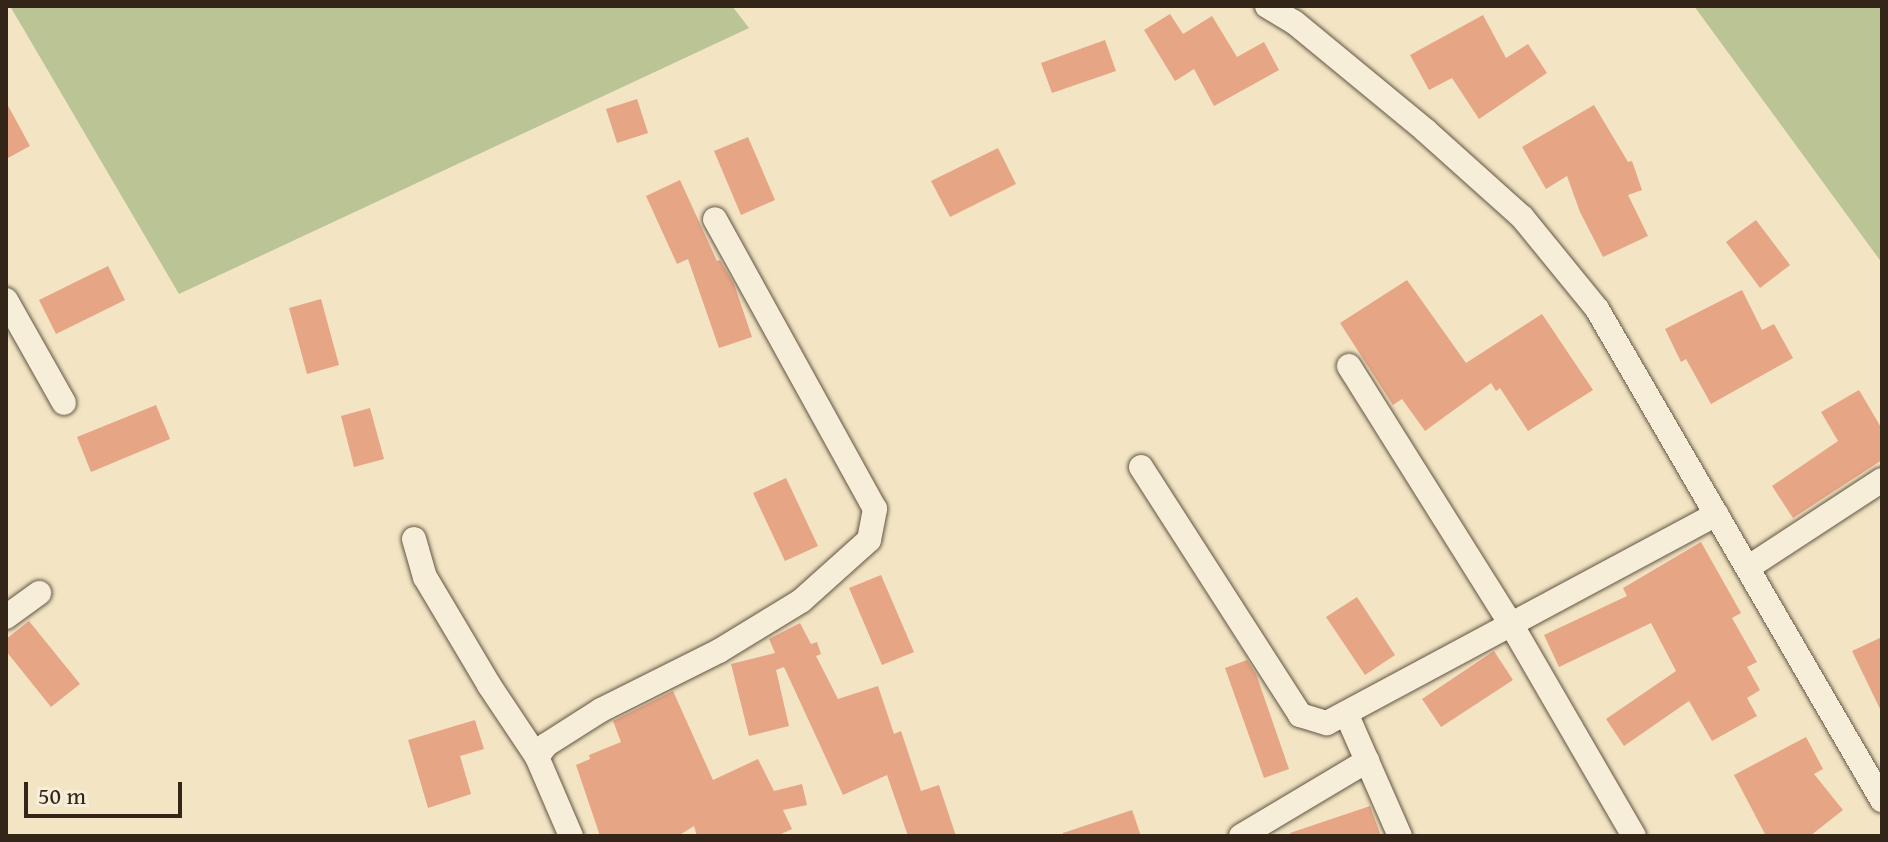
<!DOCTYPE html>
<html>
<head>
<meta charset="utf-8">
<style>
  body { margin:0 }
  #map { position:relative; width:1888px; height:842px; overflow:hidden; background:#f3e5c4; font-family:"Gentium Book Plus",serif }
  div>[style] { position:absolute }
  .green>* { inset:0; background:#bbc494 }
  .building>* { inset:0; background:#e6a584 }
  .roads { filter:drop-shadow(0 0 2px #635543) drop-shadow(0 0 2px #635543) }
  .minor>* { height:24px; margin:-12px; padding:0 12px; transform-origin:12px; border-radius:12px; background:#f7eed9 }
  span { translate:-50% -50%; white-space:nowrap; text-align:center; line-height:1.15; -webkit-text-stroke:6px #f7eed9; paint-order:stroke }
  .frame { position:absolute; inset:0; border:8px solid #332518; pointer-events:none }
  .scale { position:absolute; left:24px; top:782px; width:158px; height:36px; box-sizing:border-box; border:4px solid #332518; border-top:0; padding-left:10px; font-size:24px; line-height:28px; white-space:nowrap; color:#332518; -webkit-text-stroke:6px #f7eed9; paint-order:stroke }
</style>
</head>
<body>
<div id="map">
  <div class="green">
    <i style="clip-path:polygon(10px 6px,732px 6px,749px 28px,179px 294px)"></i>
    <i style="clip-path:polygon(1694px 6px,1882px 6px,1882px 263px)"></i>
  </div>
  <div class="building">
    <i style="clip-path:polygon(1170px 14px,1183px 34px,1212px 16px,1237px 57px,1264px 42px,1279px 70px,1214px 106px,1194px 69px,1175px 81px,1144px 30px)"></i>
    <i style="clip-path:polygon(1483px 15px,1506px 58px,1528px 44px,1547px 73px,1479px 119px,1452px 78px,1429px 90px,1410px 55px)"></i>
    <i style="clip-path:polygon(1105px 40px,1116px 71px,1052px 93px,1041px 63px)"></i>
    <i style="clip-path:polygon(637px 99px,648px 133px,617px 143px,606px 109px)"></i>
    <i style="clip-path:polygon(6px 102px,30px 146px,6px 159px)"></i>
    <i style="clip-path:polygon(1594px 105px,1628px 162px,1632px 161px,1642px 190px,1628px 195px,1648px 236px,1603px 257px,1580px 212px,1567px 176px,1546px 189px,1522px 147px)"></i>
    <i style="clip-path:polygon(748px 137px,775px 200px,741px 215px,714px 151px)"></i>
    <i style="clip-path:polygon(998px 148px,1016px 184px,950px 217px,931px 181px)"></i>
    <i style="clip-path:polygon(680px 180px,717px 261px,720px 260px,734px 284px,752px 337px,719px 348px,688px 259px,677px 264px,646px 196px)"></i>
    <i style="clip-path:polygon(1756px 220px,1790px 265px,1760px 288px,1726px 242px)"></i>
    <i style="clip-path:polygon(108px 266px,125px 300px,56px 334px,39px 300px)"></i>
    <i style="clip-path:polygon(1407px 280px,1466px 363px,1542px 314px,1593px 390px,1528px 431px,1500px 388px,1496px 391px,1491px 383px,1425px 431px,1402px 399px,1393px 405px,1340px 323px)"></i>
    <i style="clip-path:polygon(1742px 290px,1762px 330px,1774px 324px,1793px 358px,1711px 404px,1686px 359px,1681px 362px,1665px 329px)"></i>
    <i style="clip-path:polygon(321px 299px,339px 365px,307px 374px,289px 308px)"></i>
    <i style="clip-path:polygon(1859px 390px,1882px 429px,1882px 460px,1793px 518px,1772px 486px,1838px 441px,1821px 412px)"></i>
    <i style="clip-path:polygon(156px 405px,170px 439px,91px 472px,77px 437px)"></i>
    <i style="clip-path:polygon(370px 408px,384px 459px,354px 467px,341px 416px)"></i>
    <i style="clip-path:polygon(786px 478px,818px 546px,785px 561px,753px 493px)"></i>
    <i style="clip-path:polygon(1701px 542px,1741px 613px,1732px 618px,1757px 662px,1747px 667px,1760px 690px,1747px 698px,1757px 716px,1712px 741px,1689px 701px,1624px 746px,1606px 719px,1676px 671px,1651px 623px,1559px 667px,1544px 635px,1627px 596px,1623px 588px)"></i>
    <i style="clip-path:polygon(881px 575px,914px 652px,882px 665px,849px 588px)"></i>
    <i style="clip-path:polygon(1357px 597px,1395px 655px,1365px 675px,1326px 617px)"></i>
    <i style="clip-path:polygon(29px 621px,80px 684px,51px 707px,6px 651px,6px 639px)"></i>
    <i style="clip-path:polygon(800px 623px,811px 644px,817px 642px,821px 654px,816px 656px,838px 699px,878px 686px,894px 734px,901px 731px,921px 791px,939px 785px,956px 836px,908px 836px,887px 775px,843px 795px,784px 667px,776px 670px,789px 726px,749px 736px,731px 664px,775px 653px,769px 639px)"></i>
    <i style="clip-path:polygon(1882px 637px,1882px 713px,1852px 651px)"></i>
    <i style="clip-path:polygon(1494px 651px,1513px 680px,1441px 727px,1422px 699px)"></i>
    <i style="clip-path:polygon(1247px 660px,1256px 674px,1289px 769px,1264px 778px,1225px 668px)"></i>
    <i style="clip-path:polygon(673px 691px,713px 780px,758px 759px,774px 791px,802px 784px,807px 805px,783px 810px,792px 829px,777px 836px,697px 836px,694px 826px,678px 836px,600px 836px,576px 765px,590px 759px,589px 755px,621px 742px,613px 721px)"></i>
    <i style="clip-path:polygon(475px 720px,484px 749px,460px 756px,471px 794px,428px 808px,408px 740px)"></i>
    <i style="clip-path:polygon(1806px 737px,1823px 769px,1814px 774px,1843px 810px,1810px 836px,1766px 836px,1734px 775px)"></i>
    <i style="clip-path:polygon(1370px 806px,1381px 836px,1291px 836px,1290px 833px)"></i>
    <i style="clip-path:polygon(1132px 810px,1141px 836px,1063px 836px,1063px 833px)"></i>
  </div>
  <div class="roads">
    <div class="minor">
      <i style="left:1267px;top:6px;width:31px;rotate:31deg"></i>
      <i style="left:1294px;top:22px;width:171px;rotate:39.5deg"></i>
      <i style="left:1426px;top:131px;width:129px;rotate:41.9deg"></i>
      <i style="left:1522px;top:217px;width:119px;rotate:50.8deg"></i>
      <i style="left:1597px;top:309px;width:568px;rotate:59.87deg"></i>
      <i style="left:6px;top:300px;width:118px;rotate:60.6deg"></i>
      <i style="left:1349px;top:366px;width:305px;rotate:57.9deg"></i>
      <i style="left:1511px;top:624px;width:245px;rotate:59.9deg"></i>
      <i style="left:1141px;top:467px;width:295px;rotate:57.3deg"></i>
      <i style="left:1300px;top:715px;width:28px;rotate:17deg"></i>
      <i style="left:1327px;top:723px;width:442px;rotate:-28.2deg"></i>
      <i style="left:414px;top:539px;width:40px;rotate:74deg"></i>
      <i style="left:425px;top:577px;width:126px;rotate:59.3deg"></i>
      <i style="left:489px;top:685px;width:87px;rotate:56.3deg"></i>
      <i style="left:1749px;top:567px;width:159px;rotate:-33.2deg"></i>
      <i style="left:6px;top:617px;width:41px;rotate:-36deg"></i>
      <i style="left:1346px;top:713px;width:134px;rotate:66.3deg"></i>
      <i style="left:571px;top:836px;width:86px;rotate:-113.3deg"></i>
      <i style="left:537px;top:757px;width:15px;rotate:-53deg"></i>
      <i style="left:546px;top:745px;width:65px;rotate:-32.5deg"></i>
      <i style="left:601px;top:710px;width:132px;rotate:-26.6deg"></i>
      <i style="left:719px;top:651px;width:96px;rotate:-31.4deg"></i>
      <i style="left:801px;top:601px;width:91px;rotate:-41.9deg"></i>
      <i style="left:869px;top:540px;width:32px;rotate:-79deg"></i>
      <i style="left:875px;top:509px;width:331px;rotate:-118.9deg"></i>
      <i style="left:1241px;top:836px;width:147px;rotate:-30.8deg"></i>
    </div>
  </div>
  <div class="frame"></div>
  <div class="scale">50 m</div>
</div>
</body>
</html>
